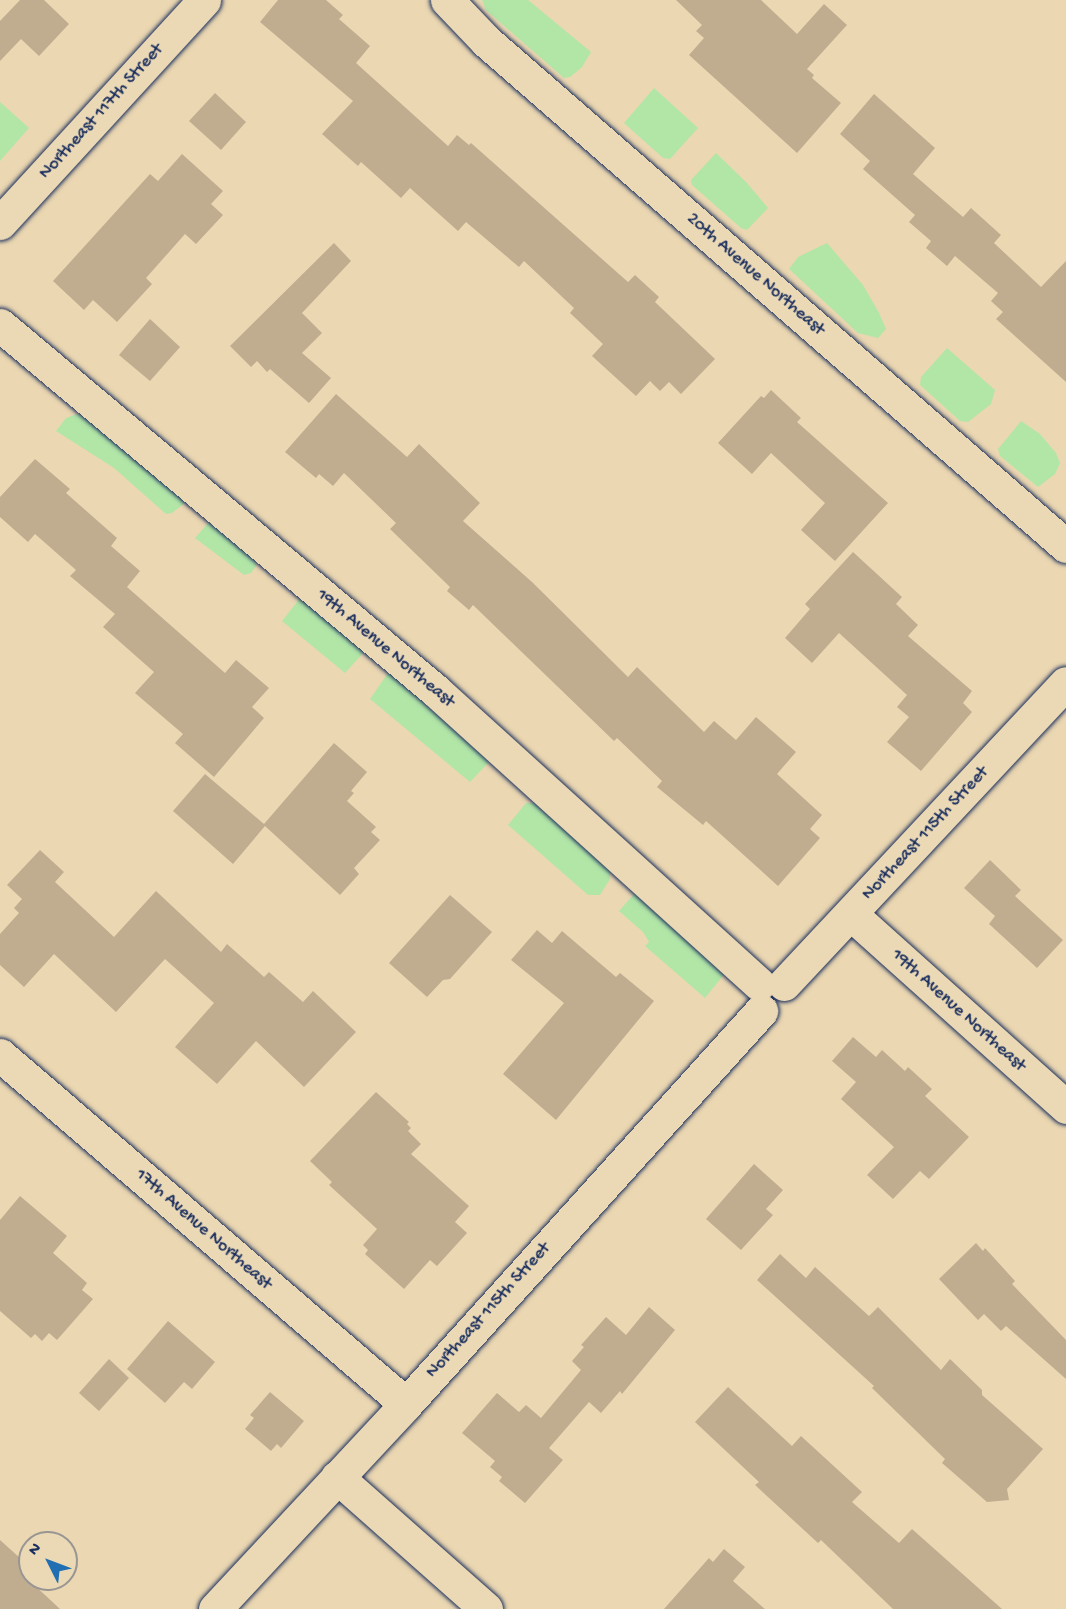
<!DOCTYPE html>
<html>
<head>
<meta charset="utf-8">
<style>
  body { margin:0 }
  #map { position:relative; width:1066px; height:1609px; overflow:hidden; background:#ebd7b1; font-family:"Gochi Hand",sans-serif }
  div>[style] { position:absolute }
  .green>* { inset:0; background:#b2e6a7 }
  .building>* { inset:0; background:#c0ad90 }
  .roads { filter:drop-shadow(0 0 2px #1b2f5e) drop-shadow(0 0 2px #1b2f5e) }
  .minor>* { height:33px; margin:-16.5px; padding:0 16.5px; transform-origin:16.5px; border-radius:16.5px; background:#ebd9b6 }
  span { translate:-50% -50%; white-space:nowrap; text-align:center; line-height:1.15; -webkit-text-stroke:5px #ebd9b6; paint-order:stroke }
  .street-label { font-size:18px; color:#1b2f5e }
  .north { position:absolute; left:18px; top:1531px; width:60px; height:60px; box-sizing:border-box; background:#ebd9b6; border:2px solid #989593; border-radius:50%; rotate:312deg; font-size:16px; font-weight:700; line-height:24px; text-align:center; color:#1b2f5e }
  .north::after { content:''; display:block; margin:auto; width:21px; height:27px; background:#1f6fb2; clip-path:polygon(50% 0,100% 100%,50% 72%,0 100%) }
</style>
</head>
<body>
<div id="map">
  <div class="green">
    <i style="clip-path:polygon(482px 0,528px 0,591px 52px,582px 67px,570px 77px,564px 78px,486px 10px)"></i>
    <i style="clip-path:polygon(654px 88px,698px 128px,670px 159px,663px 158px,624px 123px)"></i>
    <i style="clip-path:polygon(0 102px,29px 128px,0 161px)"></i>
    <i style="clip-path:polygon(716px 153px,747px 183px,768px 208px,747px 230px,741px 228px,692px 185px,691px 180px)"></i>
    <i style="clip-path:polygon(827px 243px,863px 285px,879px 313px,886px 329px,878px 338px,858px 333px,789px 269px,798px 257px)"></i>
    <i style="clip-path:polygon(947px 348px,995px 390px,991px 404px,968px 422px,960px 421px,920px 385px,921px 377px)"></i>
    <i style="clip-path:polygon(77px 414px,92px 420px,186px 502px,172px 513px,166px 514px,114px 468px,56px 431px,66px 418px)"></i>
    <i style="clip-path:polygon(1021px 421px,1040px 434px,1056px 453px,1060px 463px,1055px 474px,1038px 487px,1000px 456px,998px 449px)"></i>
    <i style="clip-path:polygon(209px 522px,253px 557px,256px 566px,251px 573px,244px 575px,195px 538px)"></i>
    <i style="clip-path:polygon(301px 597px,366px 650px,345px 673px,282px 621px)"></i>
    <i style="clip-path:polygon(390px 670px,489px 762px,470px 782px,370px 699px)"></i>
    <i style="clip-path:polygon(526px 803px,535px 803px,610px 868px,610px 879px,600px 895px,588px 895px,508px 825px)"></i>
    <i style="clip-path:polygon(634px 894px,643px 895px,726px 972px,705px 998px,645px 946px,649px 942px,643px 932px,619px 911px)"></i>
  </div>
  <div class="building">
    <i style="clip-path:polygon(20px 0,44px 0,69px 24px,39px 56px,21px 39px,0 61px,0 21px)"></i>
    <i style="clip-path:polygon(278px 0,326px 0,343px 15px,339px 19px,370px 46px,356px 63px,448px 146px,457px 135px,469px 145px,471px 143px,628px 282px,635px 275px,659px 297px,655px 302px,715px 359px,681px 394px,669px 382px,660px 391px,650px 381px,636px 396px,592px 356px,603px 344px,570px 313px,574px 308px,524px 261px,519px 267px,466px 222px,458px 231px,410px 188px,401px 198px,361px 162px,358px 166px,322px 134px,353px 101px,260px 22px)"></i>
    <i style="clip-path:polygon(676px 0,761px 0,797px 34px,824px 4px,847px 25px,807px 69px,814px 75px,812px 78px,841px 103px,797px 153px,689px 55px,704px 38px,696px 31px,702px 25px)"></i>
    <i style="clip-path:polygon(215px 93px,246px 122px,221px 150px,189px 121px)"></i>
    <i style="clip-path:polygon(874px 94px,935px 148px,913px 174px,963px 217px,971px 208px,1001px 235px,994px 243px,1041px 287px,1066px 261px,1066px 382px,996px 319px,1003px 312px,991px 301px,998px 293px,955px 256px,947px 266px,926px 248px,931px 241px,909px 222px,915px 215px,863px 169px,870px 161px,840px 134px)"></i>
    <i style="clip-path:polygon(182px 154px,223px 191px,211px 204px,223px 215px,196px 244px,185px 234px,146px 278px,152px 284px,117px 322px,93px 300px,84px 310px,53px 281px,150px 174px,158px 181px)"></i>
    <i style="clip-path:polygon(334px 243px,351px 261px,302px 313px,322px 333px,302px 353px,331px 378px,309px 403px,270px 369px,267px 372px,257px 361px,251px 367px,230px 346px)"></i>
    <i style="clip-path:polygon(150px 319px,180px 347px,150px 381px,119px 355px)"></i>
    <i style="clip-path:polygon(771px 390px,801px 418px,797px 422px,888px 503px,835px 561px,801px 530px,825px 503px,771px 453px,752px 474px,718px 443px,761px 396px,764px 398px)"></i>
    <i style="clip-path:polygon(336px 394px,407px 457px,419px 444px,480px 503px,463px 521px,532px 582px,628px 677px,637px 667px,704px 732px,714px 721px,736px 740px,756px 717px,796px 752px,777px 774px,822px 815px,810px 829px,820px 838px,778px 886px,706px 821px,703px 825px,657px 787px,662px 781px,617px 738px,614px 741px,473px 605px,469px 610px,447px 591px,450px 587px,390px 529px,396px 523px,344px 473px,333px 486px,319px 474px,316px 478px,285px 452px)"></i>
    <i style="clip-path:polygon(35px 459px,70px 489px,66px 493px,117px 538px,111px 546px,140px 571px,127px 587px,225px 673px,236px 660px,269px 688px,252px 707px,264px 718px,214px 777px,175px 743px,183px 734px,135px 693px,154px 672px,103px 627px,115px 614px,70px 576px,76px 570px,35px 534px,28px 542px,0 517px,0 497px)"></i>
    <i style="clip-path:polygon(853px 552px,902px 597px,896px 604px,918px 625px,908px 636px,972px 691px,963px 703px,972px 712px,921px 771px,887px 742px,909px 717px,897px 707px,907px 695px,839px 633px,812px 663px,785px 638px,810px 609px,805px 604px)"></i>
    <i style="clip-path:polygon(334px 743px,367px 772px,351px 791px,354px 793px,347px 801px,376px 827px,371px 832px,380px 840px,354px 868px,359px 874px,340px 895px,265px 826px,233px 864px,173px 811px,205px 774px,264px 824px)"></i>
    <i style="clip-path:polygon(40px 850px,64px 872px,55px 882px,114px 937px,156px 891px,221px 952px,227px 944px,264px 977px,269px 972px,303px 1002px,313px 991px,356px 1032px,304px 1087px,256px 1041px,217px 1084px,175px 1047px,214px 1003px,165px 959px,116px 1012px,54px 954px,24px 987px,0 965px,0 934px,19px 913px,14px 908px,22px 899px,7px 885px)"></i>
    <i style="clip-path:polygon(990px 860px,1021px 890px,1015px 896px,1063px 940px,1037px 968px,989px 924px,995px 916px,964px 888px)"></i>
    <i style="clip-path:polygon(450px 895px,492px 932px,450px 979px,443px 980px,427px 997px,389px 963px)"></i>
    <i style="clip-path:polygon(537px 930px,552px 943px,562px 931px,616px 977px,620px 973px,654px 1001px,556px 1120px,503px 1074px,564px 1003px,511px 960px)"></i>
    <i style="clip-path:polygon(853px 1037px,876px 1057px,882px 1050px,905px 1071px,908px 1067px,932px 1089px,925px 1096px,969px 1137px,929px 1179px,920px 1171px,893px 1199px,867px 1175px,894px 1147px,841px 1099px,856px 1082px,832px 1061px)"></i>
    <i style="clip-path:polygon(376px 1092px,409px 1122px,407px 1124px,411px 1128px,408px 1131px,421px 1144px,411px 1154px,469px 1206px,455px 1222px,467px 1233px,437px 1266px,430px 1260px,404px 1289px,365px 1254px,368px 1250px,363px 1245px,377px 1229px,329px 1185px,332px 1182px,310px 1161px)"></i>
    <i style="clip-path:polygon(754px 1164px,783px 1190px,766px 1209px,773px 1215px,741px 1250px,706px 1219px)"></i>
    <i style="clip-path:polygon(20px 1196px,67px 1236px,53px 1253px,87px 1283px,82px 1290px,93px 1299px,57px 1340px,49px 1333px,42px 1341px,35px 1334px,31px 1338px,0 1311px,0 1220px)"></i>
    <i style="clip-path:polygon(976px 1243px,983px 1251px,985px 1248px,1015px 1281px,1012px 1284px,1066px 1340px,1066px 1379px,1006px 1326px,1001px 1331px,984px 1314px,978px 1320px,939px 1279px)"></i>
    <i style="clip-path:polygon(780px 1254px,806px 1278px,815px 1267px,869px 1316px,878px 1307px,941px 1370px,950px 1359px,982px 1390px,982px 1395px,1043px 1449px,1007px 1489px,1009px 1500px,987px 1502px,942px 1463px,945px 1459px,872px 1388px,874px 1386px,757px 1280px)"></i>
    <i style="clip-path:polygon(649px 1307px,675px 1330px,622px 1394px,620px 1391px,601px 1413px,589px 1402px,549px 1448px,563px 1460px,525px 1503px,499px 1481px,502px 1477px,490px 1467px,495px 1461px,462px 1433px,497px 1393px,519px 1412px,526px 1405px,541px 1418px,581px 1370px,572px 1361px,584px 1347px,581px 1345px,606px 1317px,626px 1335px)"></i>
    <i style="clip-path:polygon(168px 1321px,215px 1362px,192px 1389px,184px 1382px,165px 1403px,127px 1369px)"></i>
    <i style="clip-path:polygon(109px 1359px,129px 1378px,99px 1411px,79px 1393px)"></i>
    <i style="clip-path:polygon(728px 1387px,792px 1446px,801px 1436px,862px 1492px,852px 1502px,899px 1543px,912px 1529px,1002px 1609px,893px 1609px,821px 1540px,818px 1543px,755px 1485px,759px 1482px,695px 1422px)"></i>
    <i style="clip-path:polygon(270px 1392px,304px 1421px,281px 1448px,277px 1444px,271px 1451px,245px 1429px,254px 1418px,250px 1415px)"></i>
    <i style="clip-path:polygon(0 1540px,30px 1567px,30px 1581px,60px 1609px,0 1609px)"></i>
    <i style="clip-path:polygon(724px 1549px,745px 1567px,733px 1581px,765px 1609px,664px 1609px,709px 1558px,713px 1562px)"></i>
  </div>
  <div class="roads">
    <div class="minor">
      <i style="left:447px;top:0;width:57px;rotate:46.4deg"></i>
      <i style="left:486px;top:41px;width:769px;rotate:41.05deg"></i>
      <i style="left:0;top:223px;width:302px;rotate:-47.5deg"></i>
      <i style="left:0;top:325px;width:569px;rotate:40.01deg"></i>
      <i style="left:436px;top:691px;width:436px;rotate:42.2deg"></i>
      <i style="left:851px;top:914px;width:289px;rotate:41.9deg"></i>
      <i style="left:784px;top:984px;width:412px;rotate:-46.9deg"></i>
      <i style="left:0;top:1055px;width:535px;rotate:40.68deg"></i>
      <i style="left:337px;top:1477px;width:199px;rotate:41.5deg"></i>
      <i style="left:215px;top:1609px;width:280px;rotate:-47deg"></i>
      <i style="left:406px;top:1404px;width:530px;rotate:-47.91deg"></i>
    </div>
  </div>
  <div class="street-label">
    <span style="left:102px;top:112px;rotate:-48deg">Northeast 117th Street</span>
    <span style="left:755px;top:275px;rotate:41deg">20th Avenue Northeast</span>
    <span style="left:385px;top:649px;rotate:40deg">19th Avenue Northeast</span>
    <span style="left:926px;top:834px;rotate:-47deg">Northeast 115th Street</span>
    <span style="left:958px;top:1011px;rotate:42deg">19th Avenue Northeast</span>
    <span style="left:203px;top:1230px;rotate:41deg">17th Avenue Northeast</span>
    <span style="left:489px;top:1311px;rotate:-48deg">Northeast 115th Street</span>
  </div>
  <div class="north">N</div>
</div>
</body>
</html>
